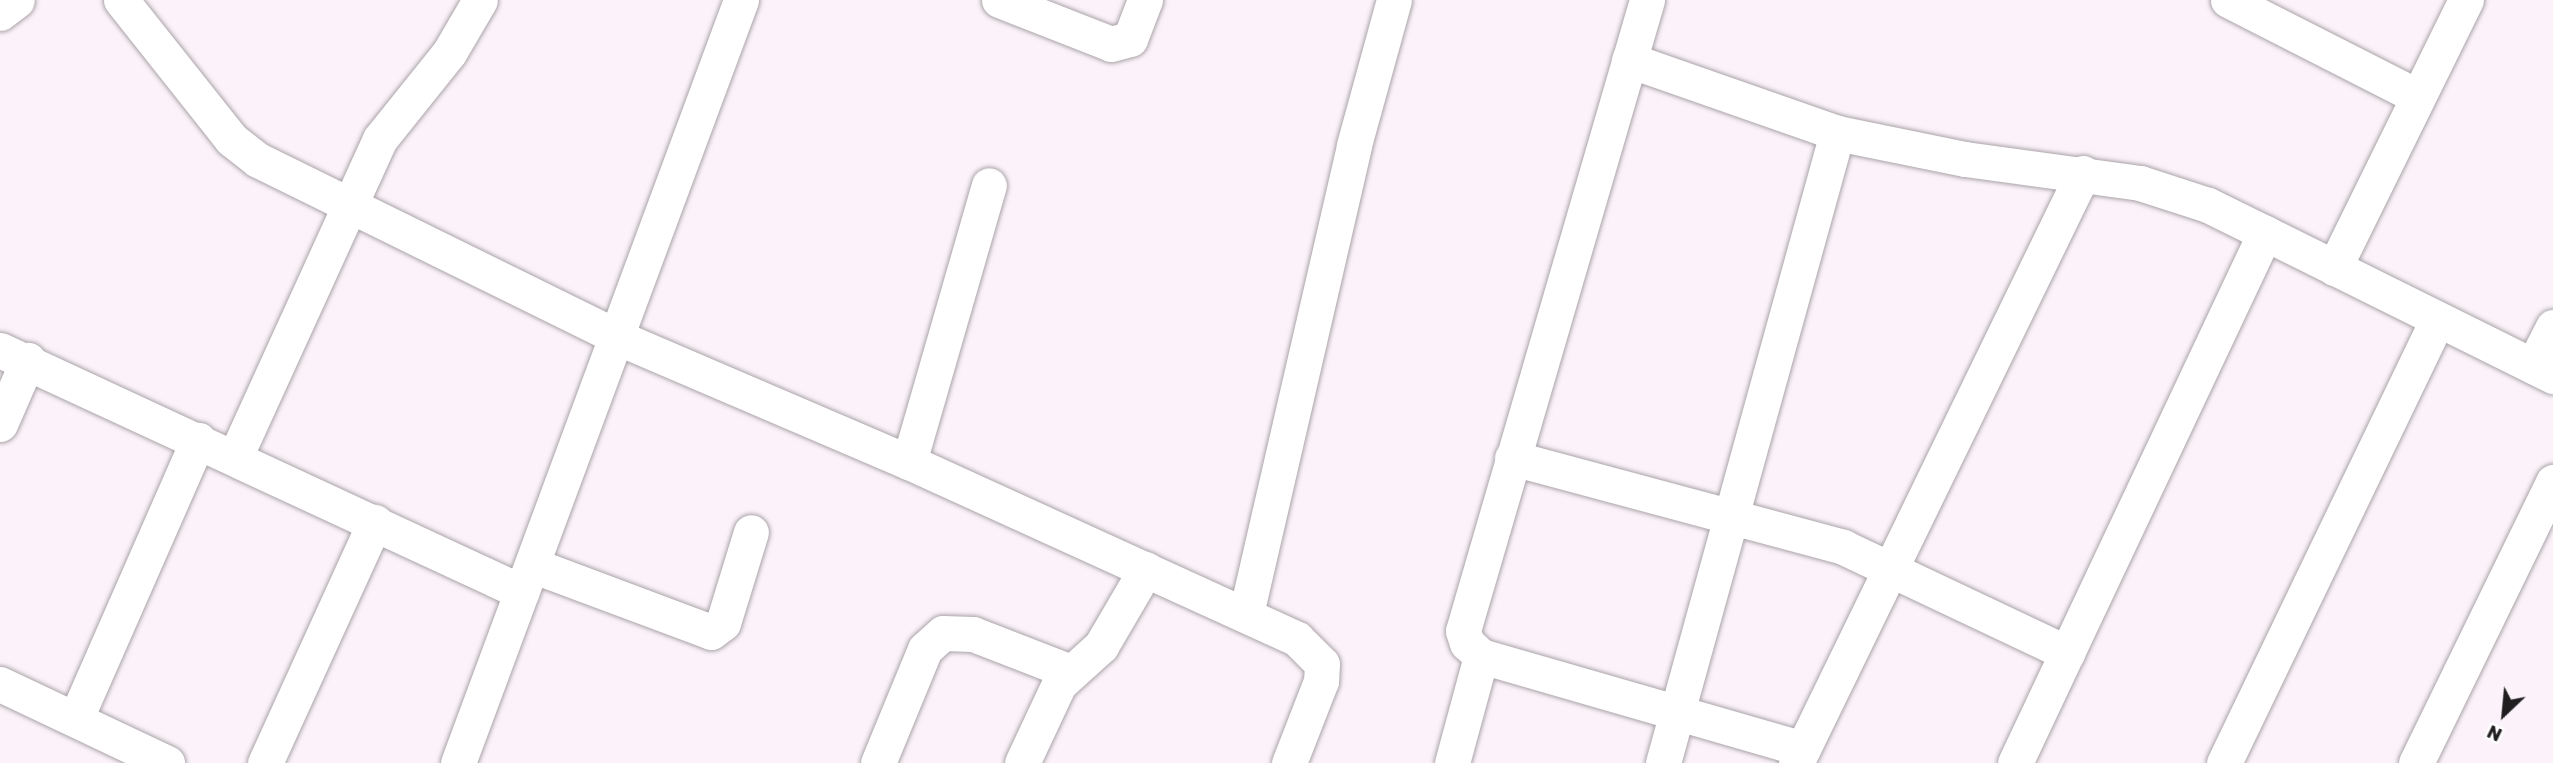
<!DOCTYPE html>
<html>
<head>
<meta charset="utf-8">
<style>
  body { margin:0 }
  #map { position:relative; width:2553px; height:763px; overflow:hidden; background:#fbf3f9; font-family:Rubik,sans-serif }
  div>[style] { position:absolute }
  .roads { filter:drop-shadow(0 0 2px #aaa3a8) drop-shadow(0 0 2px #aaa3a8) }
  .minor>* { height:35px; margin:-17.5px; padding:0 17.5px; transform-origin:17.5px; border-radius:17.5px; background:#fff }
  span { translate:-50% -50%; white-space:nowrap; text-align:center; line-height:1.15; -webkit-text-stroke:6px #fff; paint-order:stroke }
  .north { position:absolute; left:2469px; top:679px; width:70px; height:70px; -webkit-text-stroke:5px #fff; paint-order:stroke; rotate:206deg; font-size:19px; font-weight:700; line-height:28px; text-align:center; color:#211e20 }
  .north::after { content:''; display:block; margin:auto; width:24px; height:32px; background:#211e20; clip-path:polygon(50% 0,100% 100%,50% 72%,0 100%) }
</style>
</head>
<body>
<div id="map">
  <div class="roads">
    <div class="minor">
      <i style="left:121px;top:0;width:177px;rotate:51.6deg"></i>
      <i style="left:231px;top:139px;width:34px;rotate:38deg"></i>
      <i style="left:258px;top:160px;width:402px;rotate:26.2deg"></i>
      <i style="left:619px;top:338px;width:315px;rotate:23.2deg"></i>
      <i style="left:909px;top:462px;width:426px;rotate:24.5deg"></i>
      <i style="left:1297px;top:639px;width:35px;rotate:45deg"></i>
      <i style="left:1322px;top:664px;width:17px;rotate:93deg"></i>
      <i style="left:1321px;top:681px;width:88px;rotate:111.3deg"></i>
      <i style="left:999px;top:0;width:120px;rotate:21.4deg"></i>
      <i style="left:1111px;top:44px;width:20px;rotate:-15deg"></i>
      <i style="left:1130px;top:39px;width:42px;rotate:-69deg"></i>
      <i style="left:1647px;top:0;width:657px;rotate:106.26deg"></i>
      <i style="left:1463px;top:631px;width:13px;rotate:72deg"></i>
      <i style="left:1467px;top:643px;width:19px;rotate:43deg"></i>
      <i style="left:1481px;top:656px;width:335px;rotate:16.1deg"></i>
      <i style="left:2228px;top:0;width:213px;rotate:27deg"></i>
      <i style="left:0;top:13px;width:21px;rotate:-37deg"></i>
      <i style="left:1629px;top:60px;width:220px;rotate:19.3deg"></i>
      <i style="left:1837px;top:133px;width:131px;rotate:11.5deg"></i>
      <i style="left:1965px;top:159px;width:177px;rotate:7.8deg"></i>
      <i style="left:2140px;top:183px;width:71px;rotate:17.9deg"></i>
      <i style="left:2208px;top:205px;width:64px;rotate:26.2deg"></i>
      <i style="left:2334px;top:268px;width:299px;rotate:-63.8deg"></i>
      <i style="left:0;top:350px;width:575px;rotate:24.87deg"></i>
      <i style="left:2533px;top:366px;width:44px;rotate:-62.9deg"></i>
      <i style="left:0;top:424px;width:70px;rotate:-66.4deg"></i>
      <i style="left:235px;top:457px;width:349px;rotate:-65.5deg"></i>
      <i style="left:380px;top:139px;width:110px;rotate:-51.3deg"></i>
      <i style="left:449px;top:53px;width:61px;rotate:-59.7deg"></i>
      <i style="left:1512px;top:458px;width:343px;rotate:15deg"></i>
      <i style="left:1843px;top:547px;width:248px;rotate:25.3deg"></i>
      <i style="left:909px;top:462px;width:288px;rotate:-73.9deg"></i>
      <i style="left:532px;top:565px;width:191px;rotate:20.5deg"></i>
      <i style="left:711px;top:632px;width:15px;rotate:-37deg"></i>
      <i style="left:723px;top:623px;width:95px;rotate:-72.9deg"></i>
      <i style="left:1246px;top:614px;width:481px;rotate:-77deg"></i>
      <i style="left:1354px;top:145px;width:150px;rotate:-74.6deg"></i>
      <i style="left:0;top:684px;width:185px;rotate:25.3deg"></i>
      <i style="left:76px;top:718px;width:304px;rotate:-66.3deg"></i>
      <i style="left:265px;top:763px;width:265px;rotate:-65.5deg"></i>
      <i style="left:458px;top:763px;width:814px;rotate:-69.65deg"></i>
      <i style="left:878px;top:763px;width:123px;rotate:-67.6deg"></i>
      <i style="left:925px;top:649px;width:24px;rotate:-42deg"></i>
      <i style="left:943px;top:633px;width:30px;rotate:2deg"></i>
      <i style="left:973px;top:634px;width:105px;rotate:21.2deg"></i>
      <i style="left:1022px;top:763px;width:87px;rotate:-64.9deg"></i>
      <i style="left:1059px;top:684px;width:57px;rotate:-42.1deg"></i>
      <i style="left:1101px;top:646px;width:89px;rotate:-59.7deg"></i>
      <i style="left:1452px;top:763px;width:111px;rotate:-74.8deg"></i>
      <i style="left:1663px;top:763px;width:654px;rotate:-74.56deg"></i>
      <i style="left:1796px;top:763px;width:656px;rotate:-64.06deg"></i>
      <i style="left:2015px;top:763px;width:586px;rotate:-64.75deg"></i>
      <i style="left:2265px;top:233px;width:322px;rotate:26.4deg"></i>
      <i style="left:2224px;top:763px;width:491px;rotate:-64.3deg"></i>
      <i style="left:2416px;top:763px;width:313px;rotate:-64deg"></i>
    </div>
  </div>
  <div class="north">N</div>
</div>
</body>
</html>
